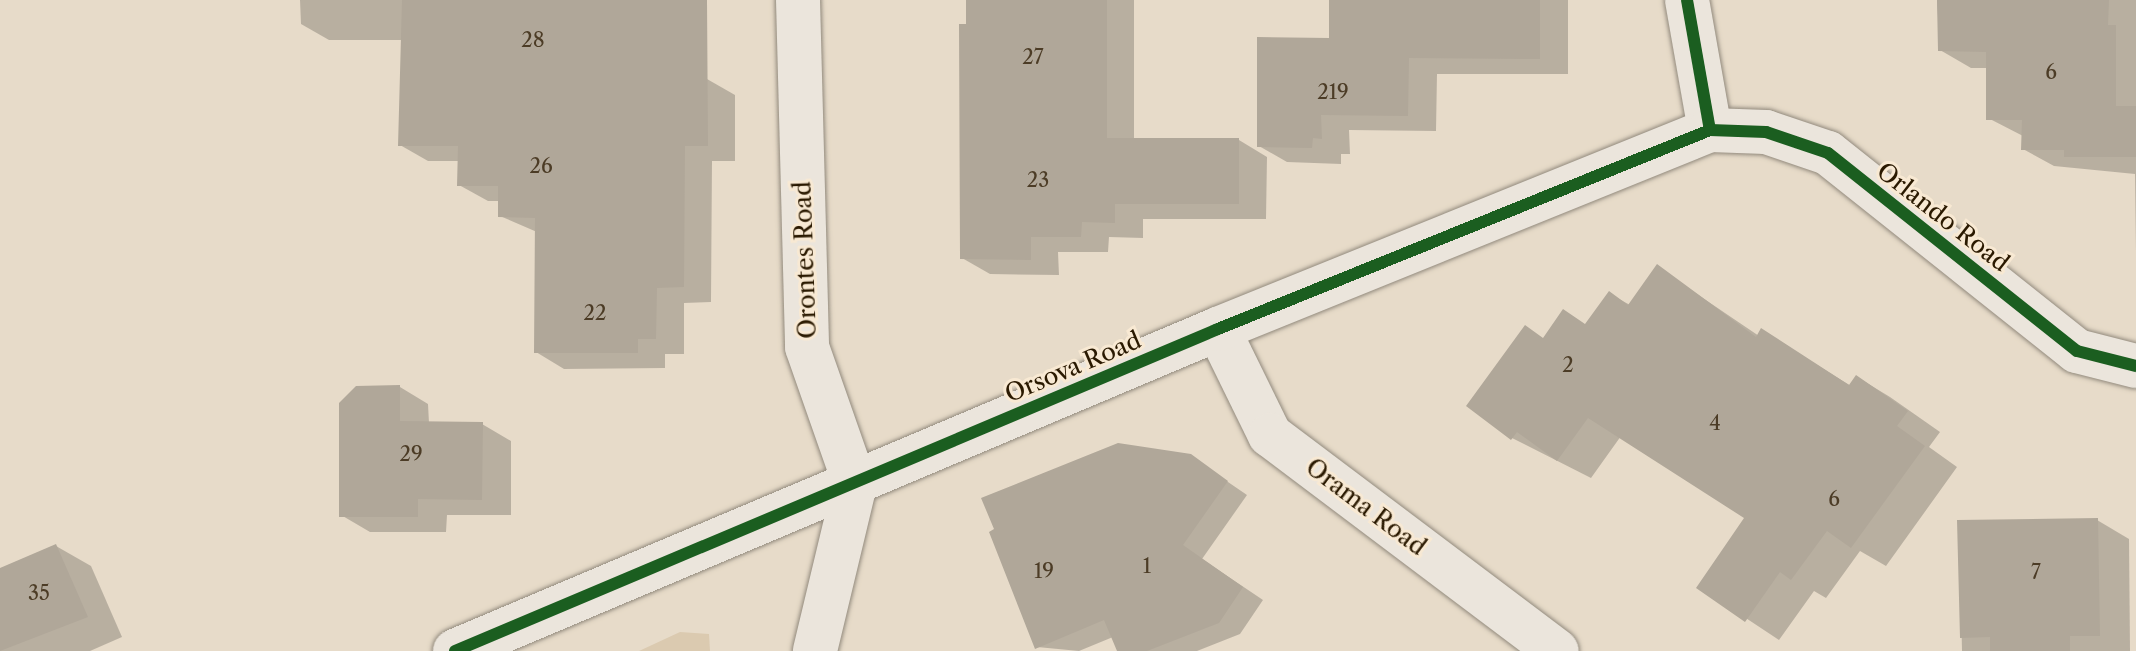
<!DOCTYPE html>
<html>
<head>
<meta charset="utf-8">
<style>
  body { margin:0 }
  #map { position:relative; width:2136px; height:651px; overflow:hidden; background:#e7dbc9; font-family:"Libre Caslon Text",serif }
  div>[style] { position:absolute }
  .green>* { inset:0; background:#dbcab0 }
  .shadow>* { inset:0; background:#0003 }
  .building>* { inset:0; background:#b0a799 }
  .roads { filter:drop-shadow(0 0 2px #928a7d) drop-shadow(0 0 2px #928a7d) }
  .minor>* { height:44px; margin:-22px; padding:0 22px; transform-origin:22px; border-radius:22px; background:#ebe5dc }
  .cycleway>* { height:12px; margin:-6px; padding:0 6px; transform-origin:6px; border-radius:6px; background:#1b5e20 }
  span { translate:-50% -50%; white-space:nowrap; text-align:center; line-height:1.15; -webkit-text-stroke:6px #f8e9d3; paint-order:stroke }
  .number-label { font-size:20px; color:#4c3c26 }
  .number-label span { -webkit-text-stroke-width:0 }
  .street-label { font-size:24px; color:#2a1900 }
</style>
</head>
<body>
<div id="map">
  <div class="green">
    <i style="clip-path:polygon(680px 632px,709px 634px,710px 651px,639px 651px)"></i>
  </div>
  <div class="shadow">
    <i style="clip-path:polygon(300px 0,672px 0,707px 79px,735px 95px,735px 161px,712px 161px,711px 302px,684px 303px,684px 354px,665px 354px,665px 368px,564px 369px,536px 352px,537px 232px,500px 216px,500px 201px,488px 201px,459px 185px,460px 161px,428px 161px,400px 145px,403px 40px,329px 40px,301px 24px)"></i>
    <i style="clip-path:polygon(968px 0,1134px 0,1134px 140px,1239px 140px,1267px 157px,1266px 219px,1143px 219px,1143px 238px,1109px 237px,1108px 252px,1058px 252px,1059px 275px,990px 274px,962px 258px)"></i>
    <i style="clip-path:polygon(1337px 0,1568px 0,1568px 74px,1437px 74px,1436px 131px,1349px 130px,1350px 154px,1341px 154px,1341px 164px,1287px 162px,1259px 146px,1331px 40px)"></i>
    <i style="clip-path:polygon(1937px 0,2136px 0,2136px 253px,2135px 174px,2054px 166px,2023px 149px,2023px 136px,1988px 118px,1988px 68px,1971px 68px,1940px 50px)"></i>
    <i style="clip-path:polygon(1657px 267px,1759px 336px,1762px 331px,1851px 386px,1857px 377px,1890px 397px,1940px 432px,1929px 447px,1957px 467px,1886px 566px,1860px 551px,1826px 598px,1814px 591px,1779px 640px,1699px 587px,1747px 517px,1621px 436px,1591px 478px,1512px 438px,1469px 405px,1525px 328px,1544px 339px,1587px 325px,1610px 294px,1630px 305px)"></i>
    <i style="clip-path:polygon(400px 387px,428px 404px,429px 423px,482px 424px,511px 441px,511px 515px,447px 515px,446px 532px,370px 532px,341px 515px)"></i>
    <i style="clip-path:polygon(1190px 456px,1247px 495px,1202px 559px,1263px 600px,1240px 634px,1197px 651px,1119px 651px,1113px 637px,1079px 651px,1037px 647px)"></i>
    <i style="clip-path:polygon(2097px 520px,2129px 539px,2130px 651px,1962px 651px,1959px 522px)"></i>
    <i style="clip-path:polygon(56px 546px,91px 566px,122px 637px,90px 651px,0 651px,0 570px)"></i>
  </div>
  <div class="building">
    <i style="clip-path:polygon(402px 0,707px 0,708px 146px,685px 146px,684px 287px,657px 288px,656px 339px,638px 339px,638px 353px,534px 353px,535px 218px,498px 217px,498px 186px,457px 186px,458px 146px,398px 146px)"></i>
    <i style="clip-path:polygon(966px 0,1107px 0,1107px 138px,1239px 138px,1239px 204px,1115px 204px,1115px 223px,1082px 222px,1081px 237px,1031px 237px,1031px 260px,960px 259px,959px 24px,966px 24px)"></i>
    <i style="clip-path:polygon(1329px 0,1540px 0,1540px 59px,1409px 58px,1408px 116px,1321px 115px,1322px 139px,1313px 138px,1312px 148px,1257px 147px,1257px 37px,1329px 38px)"></i>
    <i style="clip-path:polygon(1937px 0,2109px 0,2108px 25px,2116px 25px,2116px 106px,2136px 106px,2136px 157px,2064px 157px,2064px 150px,2021px 150px,2022px 120px,1986px 120px,1986px 52px,1938px 51px)"></i>
    <i style="clip-path:polygon(1657px 264px,1756px 337px,1761px 328px,1849px 385px,1856px 375px,1908px 411px,1897px 426px,1925px 446px,1851px 548px,1827px 531px,1791px 580px,1780px 572px,1745px 622px,1696px 588px,1744px 518px,1588px 418px,1557px 461px,1517px 432px,1511px 440px,1466px 406px,1525px 325px,1543px 338px,1563px 309px,1585px 324px,1609px 291px,1628px 305px)"></i>
    <i style="clip-path:polygon(400px 385px,400px 421px,483px 422px,482px 500px,418px 499px,418px 517px,339px 517px,339px 403px,356px 386px)"></i>
    <i style="clip-path:polygon(1118px 443px,1191px 454px,1228px 481px,1183px 545px,1243px 587px,1219px 623px,1147px 651px,1117px 651px,1104px 620px,1035px 649px,989px 532px,994px 529px,981px 498px)"></i>
    <i style="clip-path:polygon(2098px 518px,2100px 636px,2070px 636px,2070px 651px,1990px 651px,1990px 637px,1960px 638px,1957px 520px)"></i>
    <i style="clip-path:polygon(56px 544px,88px 617px,0 651px,0 568px)"></i>
  </div>
  <div class="roads">
    <div class="minor">
      <i style="left:798px;top:0;width:347px;rotate:88.5deg"></i>
      <i style="left:807px;top:347px;width:145px;rotate:70.7deg"></i>
      <i style="left:855px;top:484px;width:172px;rotate:103.5deg"></i>
      <i style="left:1687px;top:0;width:132px;rotate:80deg"></i>
      <i style="left:1218px;top:329px;width:118px;rotate:63.9deg"></i>
      <i style="left:1270px;top:435px;width:359px;rotate:37deg"></i>
      <i style="left:455px;top:651px;width:828px;rotate:-22.88deg"></i>
      <i style="left:1218px;top:329px;width:531px;rotate:-22.02deg"></i>
      <i style="left:1710px;top:130px;width:56px;rotate:2deg"></i>
      <i style="left:1766px;top:132px;width:65px;rotate:18.7deg"></i>
      <i style="left:1828px;top:153px;width:318px;rotate:38.5deg"></i>
      <i style="left:2077px;top:351px;width:61px;rotate:14.3deg"></i>
    </div>
  </div>
  <div class="cycleway">
    <i style="left:1687px;top:0;width:132px;rotate:80deg"></i>
    <i style="left:455px;top:651px;width:828px;rotate:-22.88deg"></i>
    <i style="left:1218px;top:329px;width:531px;rotate:-22.02deg"></i>
    <i style="left:1710px;top:130px;width:56px;rotate:2deg"></i>
    <i style="left:1766px;top:132px;width:65px;rotate:18.7deg"></i>
    <i style="left:1828px;top:153px;width:318px;rotate:38.5deg"></i>
    <i style="left:2077px;top:351px;width:61px;rotate:14.3deg"></i>
  </div>
  <div class="number-label">
    <span style="left:533px;top:40px">28</span>
    <span style="left:1033px;top:57px">27</span>
    <span style="left:2051px;top:72px">6</span>
    <span style="left:1333px;top:92px">219</span>
    <span style="left:541px;top:166px">26</span>
    <span style="left:1038px;top:180px">23</span>
    <span style="left:595px;top:313px">22</span>
    <span style="left:1568px;top:365px">2</span>
    <span style="left:1715px;top:423px">4</span>
    <span style="left:411px;top:454px">29</span>
    <span style="left:1834px;top:499px">6</span>
    <span style="left:1147px;top:566px">1</span>
    <span style="left:1044px;top:571px">19</span>
    <span style="left:2036px;top:572px">7</span>
    <span style="left:39px;top:593px">35</span>
  </div>
  <div class="street-label">
    <span style="left:1943px;top:217px;rotate:38deg">Orlando Road</span>
    <span style="left:805px;top:260px;rotate:-92deg">Orontes Road</span>
    <span style="left:1073px;top:367px;rotate:-23deg">Orsova Road</span>
    <span style="left:1366px;top:507px;rotate:37deg">Orama Road</span>
  </div>
</div>
</body>
</html>
